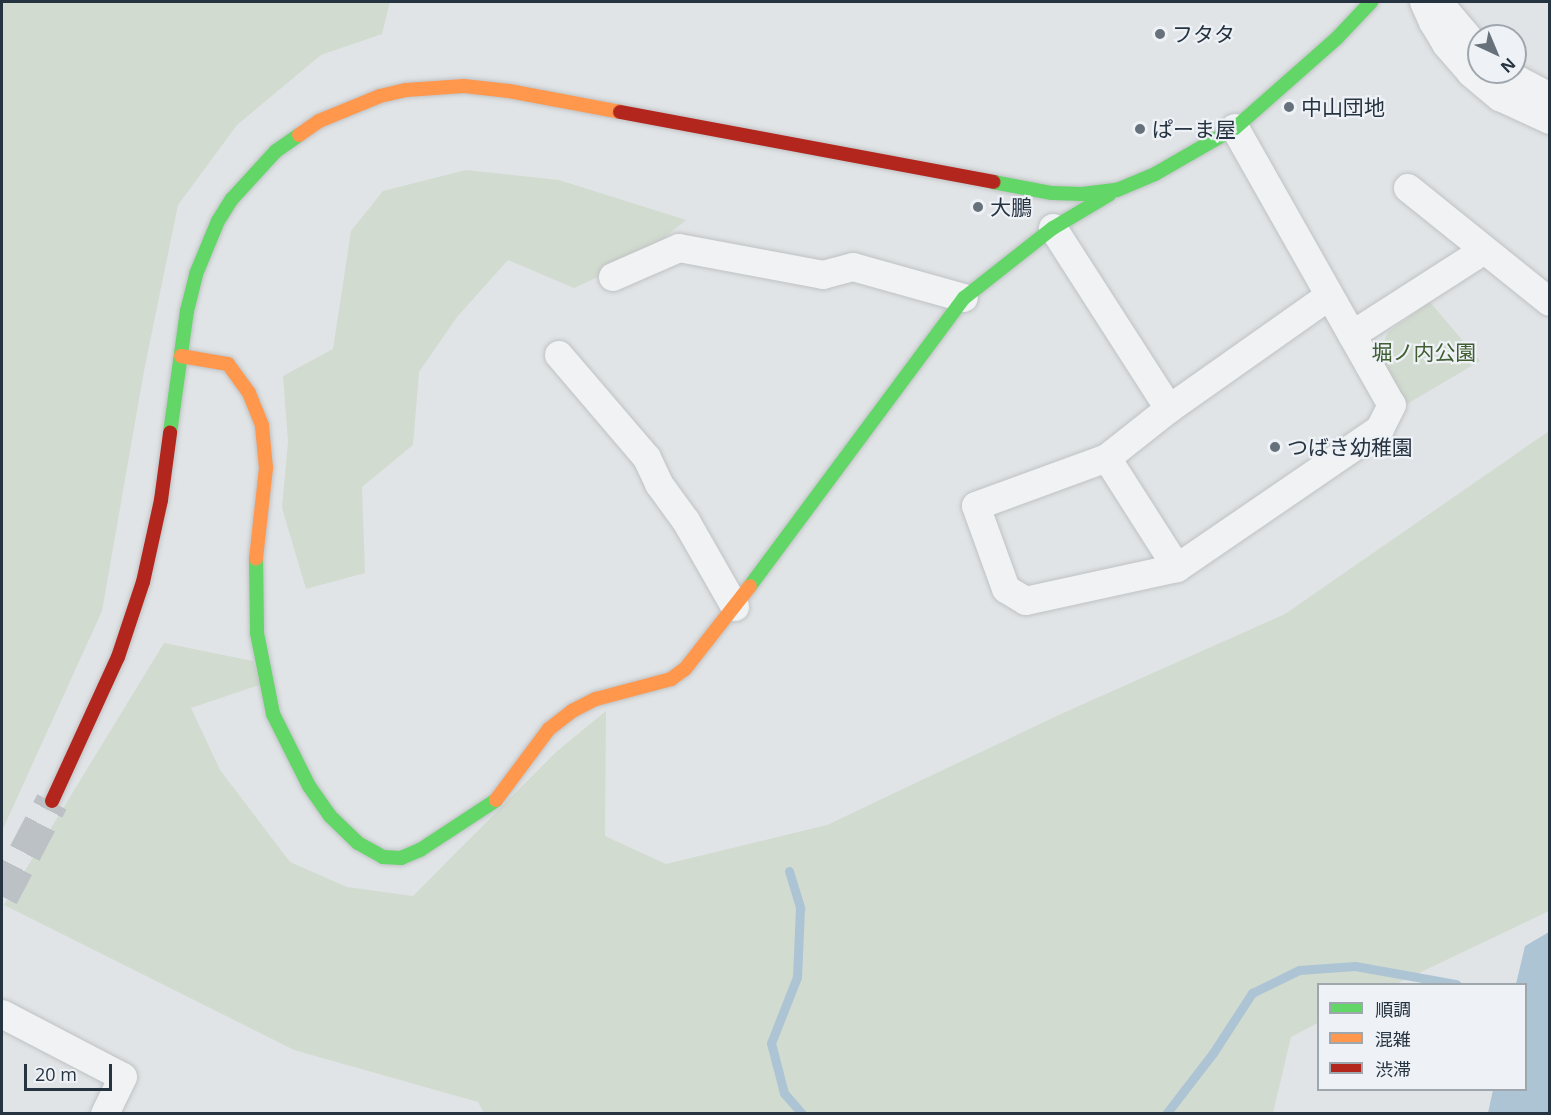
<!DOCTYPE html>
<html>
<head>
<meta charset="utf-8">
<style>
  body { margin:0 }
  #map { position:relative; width:1551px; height:1115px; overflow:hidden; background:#e1e4e6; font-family:"Open Sans","Noto Sans JP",sans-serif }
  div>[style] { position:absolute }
  .green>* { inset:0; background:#d2dbd0 }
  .water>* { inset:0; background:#acc4d4 }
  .stream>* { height:9px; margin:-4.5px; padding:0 4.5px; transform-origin:4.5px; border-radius:4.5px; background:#acc4d4 }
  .secondary-tunnel>* { height:33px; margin-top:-16.5px; transform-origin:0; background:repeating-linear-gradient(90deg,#bcc1c5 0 33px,transparent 0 49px) }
  .roads { filter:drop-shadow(0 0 2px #bfc2c4) drop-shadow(0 0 2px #bfc2c4) }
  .street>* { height:28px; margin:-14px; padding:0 14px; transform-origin:14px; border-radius:14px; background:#f0f2f3 }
  .fast>* { height:14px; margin:-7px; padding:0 7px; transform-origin:7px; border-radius:7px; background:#63d668 }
  .slow>* { height:14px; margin:-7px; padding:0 7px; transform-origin:7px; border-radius:7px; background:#ff974d }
  .jam>* { height:14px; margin:-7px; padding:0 7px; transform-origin:7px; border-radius:7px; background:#b3261e }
  .dots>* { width:16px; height:16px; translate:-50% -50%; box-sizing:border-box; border:3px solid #eef2f6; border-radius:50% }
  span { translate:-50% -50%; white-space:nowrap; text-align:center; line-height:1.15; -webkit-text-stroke:4.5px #eef2f6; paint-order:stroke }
  .poi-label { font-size:21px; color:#263341 }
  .left { translate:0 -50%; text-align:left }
  .park-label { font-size:21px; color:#405e32 }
  .frame { position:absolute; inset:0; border:3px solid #263341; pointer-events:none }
  .legend { position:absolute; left:1317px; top:983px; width:210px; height:108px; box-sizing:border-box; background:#eef2f6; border:2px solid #9ea6ae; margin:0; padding:8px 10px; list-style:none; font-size:18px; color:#263341 }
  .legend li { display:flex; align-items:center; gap:12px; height:30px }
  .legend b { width:30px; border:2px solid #9ea6ae }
  .north { position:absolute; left:1467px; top:24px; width:60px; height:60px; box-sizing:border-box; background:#eef2f6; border:2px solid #9ea6ae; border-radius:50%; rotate:136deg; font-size:16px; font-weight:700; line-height:24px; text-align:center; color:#263341 }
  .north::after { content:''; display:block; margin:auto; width:21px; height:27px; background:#67717b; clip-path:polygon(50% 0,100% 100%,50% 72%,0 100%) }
  .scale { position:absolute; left:24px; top:1064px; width:88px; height:27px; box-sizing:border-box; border:3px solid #263341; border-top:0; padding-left:8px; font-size:18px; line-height:21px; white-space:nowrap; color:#263341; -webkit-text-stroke:4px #eef2f6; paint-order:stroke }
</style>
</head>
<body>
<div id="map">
  <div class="green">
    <i style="clip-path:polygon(2px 2px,390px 2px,382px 34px,321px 55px,237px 125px,178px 205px,144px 371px,102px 611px,2px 831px)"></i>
    <i style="clip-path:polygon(466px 170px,559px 180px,686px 220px,641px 257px,574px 288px,508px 260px,457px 317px,419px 372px,413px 445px,362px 487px,365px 573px,306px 589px,282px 508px,288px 442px,283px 376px,333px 349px,351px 231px,383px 191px)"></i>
    <i style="clip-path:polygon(1430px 302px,1480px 361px,1407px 404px,1379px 354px,1388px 332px)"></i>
    <i style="clip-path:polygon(1549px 431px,1549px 911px,1396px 984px,1318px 984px,1318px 1023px,1291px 1037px,1273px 1113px,484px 1113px,478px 1102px,294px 1050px,4px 905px,164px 643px,253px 661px,262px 684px,191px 708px,220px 770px,290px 862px,347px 887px,413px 896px,556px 752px,606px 711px,605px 836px,666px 864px,827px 825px,1061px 714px,1285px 614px)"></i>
  </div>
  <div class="water">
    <i style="clip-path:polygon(1549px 932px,1549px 1113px,1488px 1113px,1493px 1090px,1526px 1090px,1526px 984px,1516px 984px,1525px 946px)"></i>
  </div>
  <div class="stream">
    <i style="left:789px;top:871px;width:39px;rotate:73deg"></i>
    <i style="left:800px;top:908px;width:69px;rotate:92.5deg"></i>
    <i style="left:797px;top:977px;width:71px;rotate:111.5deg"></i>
    <i style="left:771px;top:1043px;width:52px;rotate:75.4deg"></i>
    <i style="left:784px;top:1093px;width:28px;rotate:49deg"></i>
    <i style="left:1166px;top:1114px;width:77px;rotate:-52.4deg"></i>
    <i style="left:1213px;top:1053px;width:72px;rotate:-57deg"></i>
    <i style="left:1252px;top:993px;width:52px;rotate:-26.1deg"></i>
    <i style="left:1299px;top:970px;width:56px;rotate:-4.1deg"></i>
    <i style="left:1355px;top:966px;width:103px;rotate:10.1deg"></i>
  </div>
  <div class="secondary-tunnel">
    <i style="left:2px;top:896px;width:107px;rotate:-62.2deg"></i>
  </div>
  <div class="roads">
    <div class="street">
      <i style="left:1424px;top:2px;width:22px;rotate:66deg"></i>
      <i style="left:1433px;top:22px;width:26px;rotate:59deg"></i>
      <i style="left:1446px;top:44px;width:38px;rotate:49deg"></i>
      <i style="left:1471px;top:73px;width:38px;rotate:40deg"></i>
      <i style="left:1500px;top:97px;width:55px;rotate:24.7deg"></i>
      <i style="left:1439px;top:3px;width:62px;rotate:49.6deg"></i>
      <i style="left:1503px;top:72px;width:53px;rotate:28deg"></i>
      <i style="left:1235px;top:128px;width:318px;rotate:60.5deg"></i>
      <i style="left:1392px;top:405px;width:27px;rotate:117deg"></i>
      <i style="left:1380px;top:429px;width:246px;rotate:145.6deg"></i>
      <i style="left:1177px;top:568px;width:155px;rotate:167.7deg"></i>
      <i style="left:1026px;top:601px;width:23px;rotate:-149deg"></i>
      <i style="left:1006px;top:589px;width:88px;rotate:-109.9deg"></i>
      <i style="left:976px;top:506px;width:140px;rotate:-20.1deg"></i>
      <i style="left:1107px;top:458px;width:79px;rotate:-38.3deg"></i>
      <i style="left:1169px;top:409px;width:196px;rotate:-35.2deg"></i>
      <i style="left:1408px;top:188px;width:182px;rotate:38.8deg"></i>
      <i style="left:1053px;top:228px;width:215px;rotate:57.3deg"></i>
      <i style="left:613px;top:277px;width:72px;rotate:-23.7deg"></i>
      <i style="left:679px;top:248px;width:147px;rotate:10.6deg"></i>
      <i style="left:823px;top:275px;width:31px;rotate:-15deg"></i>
      <i style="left:853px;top:267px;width:115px;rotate:15.6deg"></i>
      <i style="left:1352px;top:335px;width:156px;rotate:-32.7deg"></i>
      <i style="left:559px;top:355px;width:135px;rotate:49.5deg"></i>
      <i style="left:647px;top:458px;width:29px;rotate:65deg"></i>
      <i style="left:659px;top:484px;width:46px;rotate:53.9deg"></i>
      <i style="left:686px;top:521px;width:99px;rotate:60.3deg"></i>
      <i style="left:1107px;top:458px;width:130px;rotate:57.5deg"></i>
      <i style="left:2px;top:1014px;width:136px;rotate:27.5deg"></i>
      <i style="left:123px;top:1077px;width:41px;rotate:115.9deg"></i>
    </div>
    <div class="fast">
      <i style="left:993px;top:182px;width:60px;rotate:10.6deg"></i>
      <i style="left:1052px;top:193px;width:30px;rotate:2deg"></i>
      <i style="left:1082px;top:194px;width:35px;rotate:-7deg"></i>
      <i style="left:1117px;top:190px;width:41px;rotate:-22.8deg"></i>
      <i style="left:1155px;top:174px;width:92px;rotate:-29.9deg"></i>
      <i style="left:1235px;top:128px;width:136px;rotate:-41.4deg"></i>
      <i style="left:1337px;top:38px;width:50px;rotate:-46.6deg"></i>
      <i style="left:170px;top:433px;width:123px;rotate:-82.1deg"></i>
      <i style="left:187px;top:311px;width:38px;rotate:-76deg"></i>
      <i style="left:196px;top:274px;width:57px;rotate:-67.5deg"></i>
      <i style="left:218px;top:221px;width:26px;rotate:-58deg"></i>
      <i style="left:232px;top:199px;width:65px;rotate:-47.5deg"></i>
      <i style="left:276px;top:151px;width:28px;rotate:-35deg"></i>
      <i style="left:256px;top:558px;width:75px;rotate:89.2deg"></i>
      <i style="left:257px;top:633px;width:83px;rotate:78.8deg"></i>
      <i style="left:273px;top:714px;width:80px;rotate:63.4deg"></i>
      <i style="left:309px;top:786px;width:37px;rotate:55deg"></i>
      <i style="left:330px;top:816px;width:39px;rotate:44deg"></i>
      <i style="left:358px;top:843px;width:29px;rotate:29deg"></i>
      <i style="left:383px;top:857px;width:18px;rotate:3deg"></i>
      <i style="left:401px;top:858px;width:21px;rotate:-23deg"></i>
      <i style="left:420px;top:850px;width:91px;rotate:-33.3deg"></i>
      <i style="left:750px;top:586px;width:359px;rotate:-53.4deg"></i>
      <i style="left:964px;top:298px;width:113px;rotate:-38.2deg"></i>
      <i style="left:1053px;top:228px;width:66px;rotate:-30.8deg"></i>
    </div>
    <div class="slow">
      <i style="left:299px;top:135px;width:24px;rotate:-35deg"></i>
      <i style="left:319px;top:121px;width:66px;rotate:-22.3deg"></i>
      <i style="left:380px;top:96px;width:27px;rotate:-13deg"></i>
      <i style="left:406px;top:90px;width:58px;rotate:-3.9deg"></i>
      <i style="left:464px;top:86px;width:45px;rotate:6.3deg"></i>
      <i style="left:509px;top:91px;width:113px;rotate:10.7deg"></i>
      <i style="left:181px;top:356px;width:48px;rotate:9.7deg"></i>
      <i style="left:228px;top:364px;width:36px;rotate:54deg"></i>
      <i style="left:249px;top:393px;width:35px;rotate:68deg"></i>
      <i style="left:262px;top:426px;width:42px;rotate:84.6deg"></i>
      <i style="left:266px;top:468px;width:91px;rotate:96.3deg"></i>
      <i style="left:496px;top:800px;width:89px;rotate:-53.3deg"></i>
      <i style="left:549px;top:729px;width:29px;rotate:-38deg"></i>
      <i style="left:572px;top:711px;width:27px;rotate:-27deg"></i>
      <i style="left:596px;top:699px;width:78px;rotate:-14.9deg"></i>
      <i style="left:671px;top:679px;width:17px;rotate:-36deg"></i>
      <i style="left:685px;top:669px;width:105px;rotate:-51.9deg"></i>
    </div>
    <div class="jam">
      <i style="left:620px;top:112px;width:380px;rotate:10.6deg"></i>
      <i style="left:52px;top:801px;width:158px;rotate:-65.4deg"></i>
      <i style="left:118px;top:657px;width:79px;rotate:-71.6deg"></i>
      <i style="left:143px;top:582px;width:84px;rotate:-77.6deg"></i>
      <i style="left:161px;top:500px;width:68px;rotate:-82.3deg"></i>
    </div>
  </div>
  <div class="dots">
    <i style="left:1160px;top:34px;background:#67717b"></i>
    <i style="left:1289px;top:107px;background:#67717b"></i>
    <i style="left:1140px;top:129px;background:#67717b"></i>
    <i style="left:978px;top:207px;background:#67717b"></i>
    <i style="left:1275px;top:447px;background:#67717b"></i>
  </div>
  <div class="poi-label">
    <span class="left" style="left:1172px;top:34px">フタタ</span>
    <span class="left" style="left:1301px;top:107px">中山団地</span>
    <span class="left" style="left:1152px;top:129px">ぱーま屋</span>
    <span class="left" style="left:990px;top:207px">大鵬</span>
    <span class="left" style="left:1287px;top:447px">つばき幼稚園</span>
  </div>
  <div class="park-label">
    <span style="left:1424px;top:352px">堀ノ内公園</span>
  </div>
  <div class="frame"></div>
  <ul class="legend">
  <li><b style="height:8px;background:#63d668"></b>順調</li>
  <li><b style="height:8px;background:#ff974d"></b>混雑</li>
  <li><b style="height:8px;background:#b3261e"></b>渋滞</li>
  </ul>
  <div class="north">N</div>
  <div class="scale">20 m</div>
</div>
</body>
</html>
